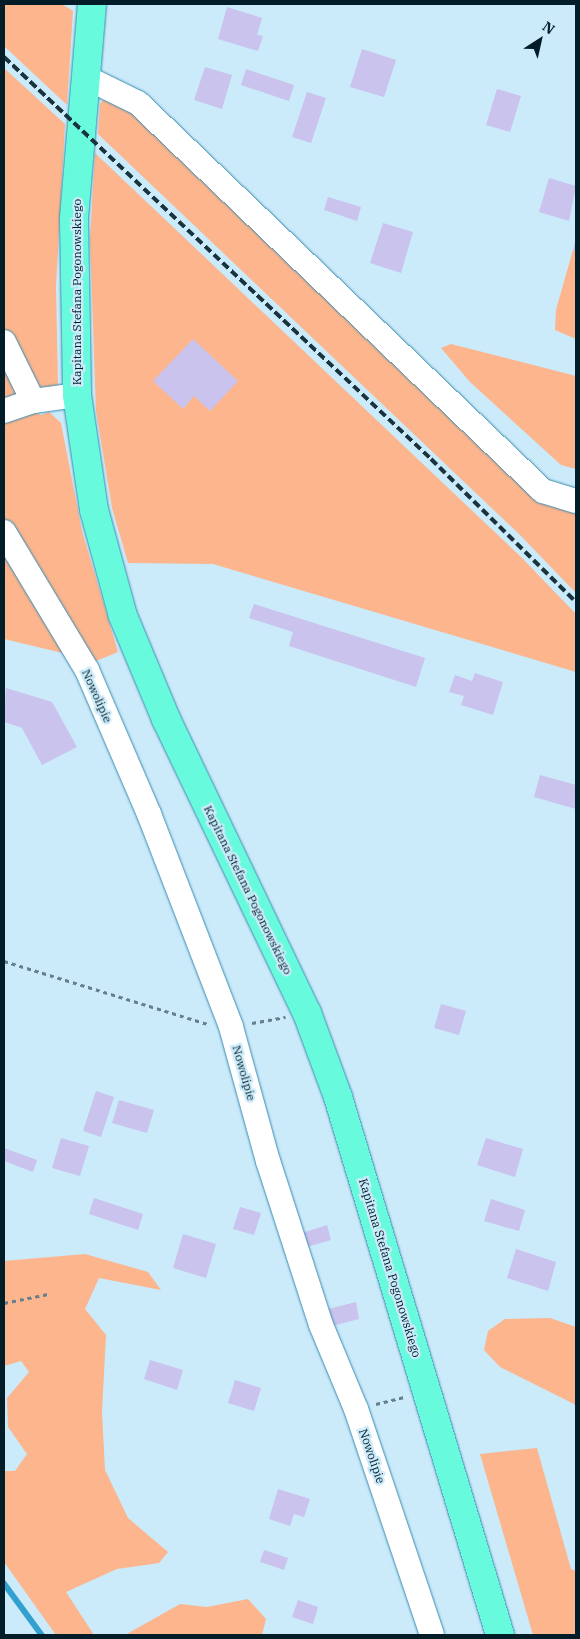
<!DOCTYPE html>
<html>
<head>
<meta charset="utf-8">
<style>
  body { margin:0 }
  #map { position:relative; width:580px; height:1639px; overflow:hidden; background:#cbeafa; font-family:"IBM Plex Serif",serif }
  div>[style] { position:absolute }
  .green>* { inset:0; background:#fcb58d }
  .stream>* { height:5.5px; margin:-2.75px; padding:0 2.75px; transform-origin:2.75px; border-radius:2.75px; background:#32a1cf }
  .building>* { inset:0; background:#c9c3ee }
  .path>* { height:3px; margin-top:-1.5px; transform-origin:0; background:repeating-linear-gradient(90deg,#64808e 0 4px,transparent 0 8px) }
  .roads { filter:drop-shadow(0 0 1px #378bb0) drop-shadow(0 0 1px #378bb0) }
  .minor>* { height:24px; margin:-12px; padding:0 12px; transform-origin:12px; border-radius:12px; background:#fff }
  .major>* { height:28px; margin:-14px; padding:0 14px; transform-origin:14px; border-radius:14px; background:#68fadc }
  .rail>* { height:4px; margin-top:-2px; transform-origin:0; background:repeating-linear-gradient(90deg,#18333e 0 8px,transparent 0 12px) }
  span { translate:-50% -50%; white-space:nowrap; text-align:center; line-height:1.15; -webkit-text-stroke:4.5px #cbeafa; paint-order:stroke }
  .street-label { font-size:12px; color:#031d28 }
  .frame { position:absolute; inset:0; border:5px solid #031d28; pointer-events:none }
  .north { position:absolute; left:515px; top:15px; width:50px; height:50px; -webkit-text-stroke:4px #cbeafa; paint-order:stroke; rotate:35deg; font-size:14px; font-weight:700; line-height:20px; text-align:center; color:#031d28 }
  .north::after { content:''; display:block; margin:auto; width:18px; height:22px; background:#031d28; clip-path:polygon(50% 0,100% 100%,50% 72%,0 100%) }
</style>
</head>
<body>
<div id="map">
  <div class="green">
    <i style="clip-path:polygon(4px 4px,62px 4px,73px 11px,67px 105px,4px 46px)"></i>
    <i style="clip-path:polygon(4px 68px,65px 124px,56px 286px,58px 385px,57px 390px,30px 410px,41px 415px,49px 412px,61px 423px,82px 531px,118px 652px,96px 661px,4px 639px)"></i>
    <i style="clip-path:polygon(104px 99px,120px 102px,576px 510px,576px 593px,520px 535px,98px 134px,100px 104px)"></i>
    <i style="clip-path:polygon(95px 153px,521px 557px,576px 614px,576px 672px,213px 564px,128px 563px,112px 508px,96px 411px,90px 239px)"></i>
    <i style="clip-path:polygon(573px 250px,576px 251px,576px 339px,555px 330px,556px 310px)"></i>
    <i style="clip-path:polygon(451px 344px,576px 376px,576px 469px,561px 465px,470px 382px,441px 348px)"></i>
    <i style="clip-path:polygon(85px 1254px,148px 1272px,161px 1290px,99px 1278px,85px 1309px,106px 1335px,102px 1412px,105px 1470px,128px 1518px,168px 1552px,159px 1563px,117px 1569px,66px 1592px,94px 1635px,56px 1635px,4px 1562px,4px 1471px,15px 1471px,27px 1454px,8px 1427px,7px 1398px,29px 1372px,21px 1361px,4px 1366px,4px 1261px)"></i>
    <i style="clip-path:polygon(550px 1318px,576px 1327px,576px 1405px,500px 1367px,484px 1350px,488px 1331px,505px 1319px)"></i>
    <i style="clip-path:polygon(537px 1448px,571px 1569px,576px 1571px,576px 1635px,533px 1635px,480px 1454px)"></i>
    <i style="clip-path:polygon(248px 1599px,266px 1619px,262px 1635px,125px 1635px,180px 1604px,207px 1607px)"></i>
  </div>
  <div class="stream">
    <i style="left:4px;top:1583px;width:64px;rotate:53.8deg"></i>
  </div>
  <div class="building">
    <i style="clip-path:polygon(227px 7px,262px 18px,257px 35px,263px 36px,258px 51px,218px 39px)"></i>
    <i style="clip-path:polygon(362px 49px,396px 60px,384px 97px,350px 87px)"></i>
    <i style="clip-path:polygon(205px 67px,232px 75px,222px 109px,194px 100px)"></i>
    <i style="clip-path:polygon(246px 69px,294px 85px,289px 101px,241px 85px)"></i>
    <i style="clip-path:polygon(497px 89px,521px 96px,510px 132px,486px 125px)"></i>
    <i style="clip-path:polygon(307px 92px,326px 98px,311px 143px,292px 137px)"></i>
    <i style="clip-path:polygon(549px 178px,576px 186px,569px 221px,539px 212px)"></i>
    <i style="clip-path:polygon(328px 197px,361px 207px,357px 221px,324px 210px)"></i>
    <i style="clip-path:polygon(383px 223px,413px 232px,401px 273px,370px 263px)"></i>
    <i style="clip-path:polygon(576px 239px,576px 251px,573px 250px)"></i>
    <i style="clip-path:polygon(193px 339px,238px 381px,210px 411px,194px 396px,183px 409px,153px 381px)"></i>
    <i style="clip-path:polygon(254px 604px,425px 658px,416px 687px,289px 646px,293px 632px,249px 618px)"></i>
    <i style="clip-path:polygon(475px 673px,503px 682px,493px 715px,461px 705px,464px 696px,449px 692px,455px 675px,472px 681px)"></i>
    <i style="clip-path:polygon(6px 688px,52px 702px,77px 747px,42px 765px,22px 728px,4px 722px)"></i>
    <i style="clip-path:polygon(540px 775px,576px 785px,576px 809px,534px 797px)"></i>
    <i style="clip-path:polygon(441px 1004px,466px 1011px,459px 1035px,434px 1028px)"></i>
    <i style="clip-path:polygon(96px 1091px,114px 1097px,101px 1137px,83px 1131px)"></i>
    <i style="clip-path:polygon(119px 1100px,154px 1110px,147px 1133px,112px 1123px)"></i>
    <i style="clip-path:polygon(61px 1138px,89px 1146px,80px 1176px,52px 1168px)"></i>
    <i style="clip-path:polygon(486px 1138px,523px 1149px,515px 1177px,477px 1165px)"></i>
    <i style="clip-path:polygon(4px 1148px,37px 1160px,33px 1172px,4px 1161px)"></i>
    <i style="clip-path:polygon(94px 1198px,143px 1214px,138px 1230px,89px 1214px)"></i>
    <i style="clip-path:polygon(491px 1199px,525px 1210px,519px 1231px,484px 1221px)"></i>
    <i style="clip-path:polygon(240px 1207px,261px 1213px,254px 1235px,233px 1229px)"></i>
    <i style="clip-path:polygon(327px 1225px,331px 1240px,303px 1248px,299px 1234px)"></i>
    <i style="clip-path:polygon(183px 1234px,216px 1244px,206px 1278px,173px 1268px)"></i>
    <i style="clip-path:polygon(516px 1249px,556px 1262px,548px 1291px,507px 1278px)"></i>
    <i style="clip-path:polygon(356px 1302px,359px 1319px,328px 1327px,324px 1310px)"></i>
    <i style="clip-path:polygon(150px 1360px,183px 1370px,177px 1390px,144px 1379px)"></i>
    <i style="clip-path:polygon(235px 1380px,261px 1388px,254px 1411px,228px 1403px)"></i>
    <i style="clip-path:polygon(278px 1489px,310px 1499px,304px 1517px,294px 1514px,290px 1526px,269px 1519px)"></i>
    <i style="clip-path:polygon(264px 1550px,288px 1558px,284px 1570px,260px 1562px)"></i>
    <i style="clip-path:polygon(298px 1600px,318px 1607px,313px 1624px,292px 1617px)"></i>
  </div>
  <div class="path">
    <i style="left:4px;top:961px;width:214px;rotate:17.2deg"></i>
    <i style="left:252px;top:1023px;width:34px;rotate:-10deg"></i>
    <i style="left:4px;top:1303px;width:45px;rotate:-11.6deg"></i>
    <i style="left:376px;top:1404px;width:29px;rotate:-14deg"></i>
  </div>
  <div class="roads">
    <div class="minor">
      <i style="left:85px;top:77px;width:59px;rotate:26.1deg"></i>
      <i style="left:138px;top:103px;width:561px;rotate:43.77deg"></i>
      <i style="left:543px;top:491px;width:34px;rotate:17deg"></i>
      <i style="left:4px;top:342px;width:66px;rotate:63.8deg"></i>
      <i style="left:4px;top:411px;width:31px;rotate:-19deg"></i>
      <i style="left:33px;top:401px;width:44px;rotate:-7.8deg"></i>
      <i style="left:4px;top:532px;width:161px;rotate:59deg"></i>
      <i style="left:87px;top:670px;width:157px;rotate:66.7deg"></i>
      <i style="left:149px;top:814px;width:228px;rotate:68.9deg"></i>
      <i style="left:231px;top:1027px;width:139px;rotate:74.6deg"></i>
      <i style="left:268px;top:1161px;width:172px;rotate:72.1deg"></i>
      <i style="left:321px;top:1325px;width:91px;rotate:67.4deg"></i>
      <i style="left:356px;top:1409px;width:238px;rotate:71.4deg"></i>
    </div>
    <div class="major">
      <i style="left:92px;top:4px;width:215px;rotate:94.8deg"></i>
      <i style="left:74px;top:218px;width:177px;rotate:89deg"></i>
      <i style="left:77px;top:395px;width:116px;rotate:81.6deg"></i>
      <i style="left:94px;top:510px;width:110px;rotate:74.7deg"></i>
      <i style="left:123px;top:616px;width:112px;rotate:67.3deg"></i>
      <i style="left:166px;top:719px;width:326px;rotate:64.4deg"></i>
      <i style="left:307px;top:1013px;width:90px;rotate:69.7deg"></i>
      <i style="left:338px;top:1097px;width:562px;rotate:73.24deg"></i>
    </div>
  </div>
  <div class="rail">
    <i style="left:4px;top:57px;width:586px;rotate:43.27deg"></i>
    <i style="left:431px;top:459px;width:204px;rotate:44.6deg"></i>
  </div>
  <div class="street-label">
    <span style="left:77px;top:292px;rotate:-90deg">Kapitana Stefana Pogonowskiego</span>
    <span style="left:97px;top:696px;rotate:66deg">Nowolipie</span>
    <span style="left:248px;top:890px;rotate:64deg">Kapitana Stefana Pogonowskiego</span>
    <span style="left:244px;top:1073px;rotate:74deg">Nowolipie</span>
    <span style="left:390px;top:1268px;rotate:73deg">Kapitana Stefana Pogonowskiego</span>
    <span style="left:372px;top:1456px;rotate:71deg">Nowolipie</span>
  </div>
  <div class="frame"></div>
  <div class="north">N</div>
</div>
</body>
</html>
